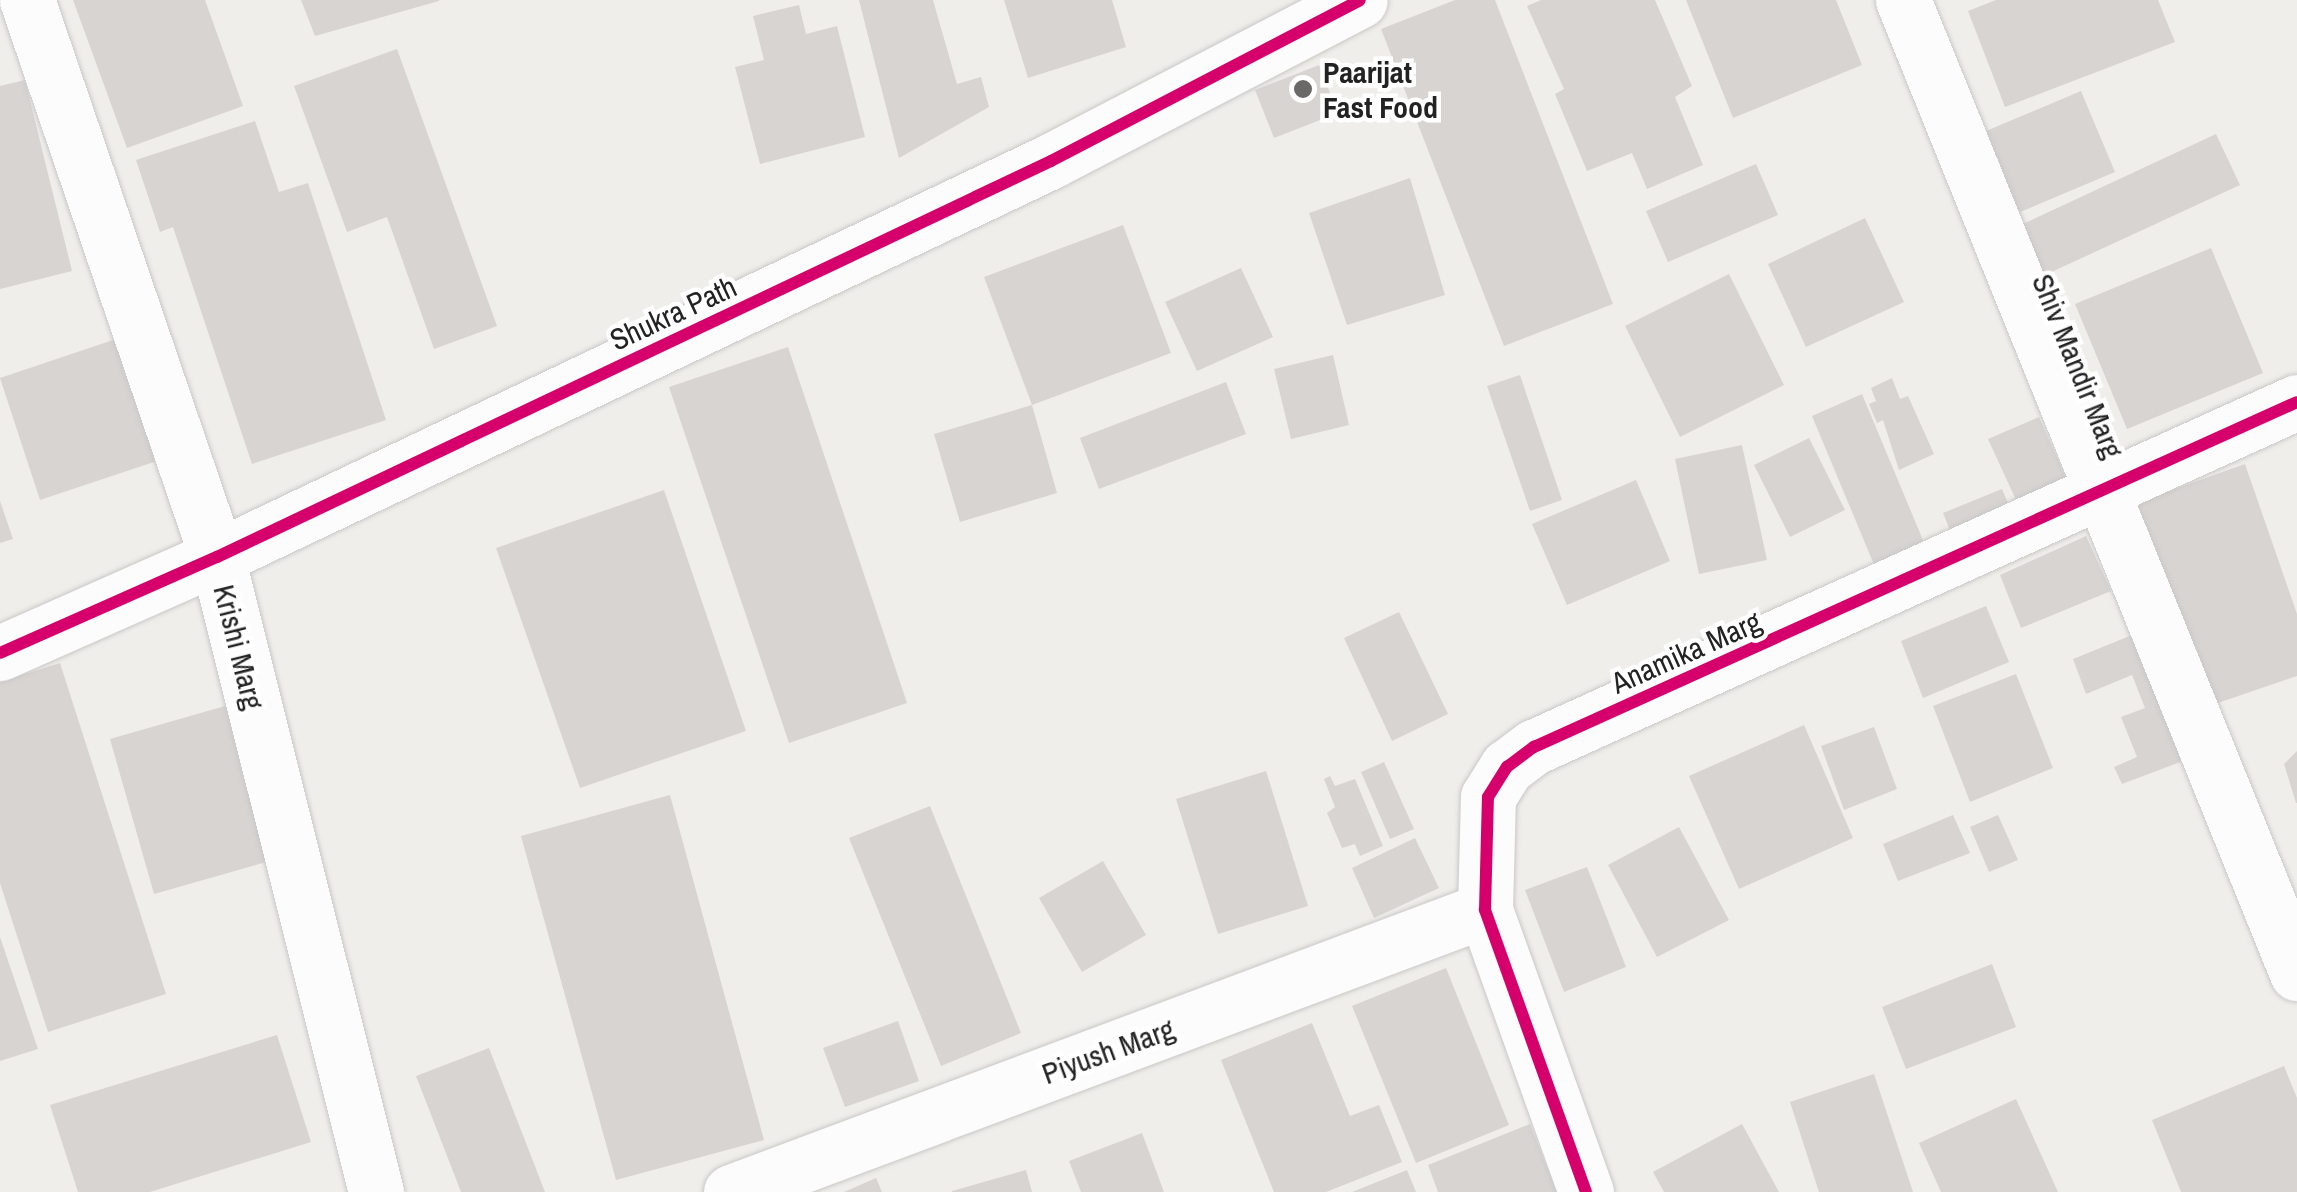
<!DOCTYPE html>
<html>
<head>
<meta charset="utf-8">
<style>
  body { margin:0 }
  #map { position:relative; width:2297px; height:1192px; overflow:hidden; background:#f0eeeb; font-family:"Archivo Narrow",sans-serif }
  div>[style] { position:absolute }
  .building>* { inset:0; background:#d7d4d2 }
  .roads { filter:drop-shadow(0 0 2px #c9c8c7) drop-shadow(0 0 2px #c9c8c7) }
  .minor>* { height:55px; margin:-27.5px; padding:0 27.5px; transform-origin:27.5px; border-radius:27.5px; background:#fdfcfc }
  .cycleway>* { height:12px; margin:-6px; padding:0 6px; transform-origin:6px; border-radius:6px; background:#d6006c }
  .dots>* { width:28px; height:28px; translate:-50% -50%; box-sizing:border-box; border:5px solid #fff; border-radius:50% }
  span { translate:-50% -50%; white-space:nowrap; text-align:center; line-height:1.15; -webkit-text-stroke:9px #fff; paint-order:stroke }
  .poi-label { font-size:30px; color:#222; font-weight:700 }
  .left { translate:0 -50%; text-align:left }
  .street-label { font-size:30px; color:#222 }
</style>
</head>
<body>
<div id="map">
  <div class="building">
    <i style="clip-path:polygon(73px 0,205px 0,243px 106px,127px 148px)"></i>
    <i style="clip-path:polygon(301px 0,439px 0,439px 1px,315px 36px)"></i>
    <i style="clip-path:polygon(859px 0,933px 0,957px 84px,981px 77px,989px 107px,899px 158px)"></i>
    <i style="clip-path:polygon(1004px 0,1112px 0,1126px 47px,1028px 78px)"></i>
    <i style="clip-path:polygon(1455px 0,1495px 0,1613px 304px,1504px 346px,1381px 29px)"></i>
    <i style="clip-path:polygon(1541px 0,1655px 0,1692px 86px,1675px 97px,1703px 165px,1647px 189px,1632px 153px,1587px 171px,1555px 94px,1564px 89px,1527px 6px)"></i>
    <i style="clip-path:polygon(1686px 0,1836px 0,1862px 65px,1733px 118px)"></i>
    <i style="clip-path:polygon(1996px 0,2158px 0,2175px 42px,2005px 107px,1968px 11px)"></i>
    <i style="clip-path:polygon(799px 5px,806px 34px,837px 26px,865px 137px,760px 164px,735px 67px,764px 60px,753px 16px)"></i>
    <i style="clip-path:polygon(397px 49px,497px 326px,434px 349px,387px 217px,347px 232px,294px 86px)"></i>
    <i style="clip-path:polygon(1319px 65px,1338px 113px,1274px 138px,1255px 90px)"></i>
    <i style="clip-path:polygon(25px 80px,72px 271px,0 289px,0 86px)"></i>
    <i style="clip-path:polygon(2081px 91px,2115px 172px,2013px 215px,1979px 134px)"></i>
    <i style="clip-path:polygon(255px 121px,279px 192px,308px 183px,386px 420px,252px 464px,173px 227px,160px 232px,136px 160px)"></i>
    <i style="clip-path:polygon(2216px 134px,2240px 185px,2032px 281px,2008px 231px)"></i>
    <i style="clip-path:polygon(1756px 164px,1778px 215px,1668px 262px,1646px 211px)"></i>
    <i style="clip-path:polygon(1410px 178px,1445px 295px,1347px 325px,1309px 213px)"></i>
    <i style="clip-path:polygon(1865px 218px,1904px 302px,1806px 347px,1768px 264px)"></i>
    <i style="clip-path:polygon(1123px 225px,1171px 353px,1032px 405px,984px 277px)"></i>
    <i style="clip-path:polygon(2211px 248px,2263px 373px,2127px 429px,2075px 304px)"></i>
    <i style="clip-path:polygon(1241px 268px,1273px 337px,1197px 371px,1165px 302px)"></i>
    <i style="clip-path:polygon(1729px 274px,1784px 385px,1680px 437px,1625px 326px)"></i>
    <i style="clip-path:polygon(119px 338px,160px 460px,40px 500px,0 378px)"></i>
    <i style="clip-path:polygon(788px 347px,907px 703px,789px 743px,669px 387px)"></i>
    <i style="clip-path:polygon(1333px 355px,1349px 425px,1291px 439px,1274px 369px)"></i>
    <i style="clip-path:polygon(1520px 375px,1562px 500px,1530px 511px,1487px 386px)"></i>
    <i style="clip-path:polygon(1892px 378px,1900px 399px,1908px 396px,1934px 454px,1899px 470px,1883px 420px,1877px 423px,1869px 404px,1876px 401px,1871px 388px)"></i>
    <i style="clip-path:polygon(1226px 382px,1246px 434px,1099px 489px,1080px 438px)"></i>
    <i style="clip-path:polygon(1862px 394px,1925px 545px,1875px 567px,1812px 416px)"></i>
    <i style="clip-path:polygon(1032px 405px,1057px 493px,960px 522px,934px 434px)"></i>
    <i style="clip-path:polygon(2039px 417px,2066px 478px,2016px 500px,1988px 439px)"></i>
    <i style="clip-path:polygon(1809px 438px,1845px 510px,1790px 537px,1754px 465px)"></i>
    <i style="clip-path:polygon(1742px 445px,1767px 560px,1699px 574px,1675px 459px)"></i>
    <i style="clip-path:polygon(2245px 464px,2297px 614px,2297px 676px,2206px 707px,2135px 503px)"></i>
    <i style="clip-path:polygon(1636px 480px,1670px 561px,1567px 605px,1532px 524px)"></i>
    <i style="clip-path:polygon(2002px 489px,2014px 517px,1955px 542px,1943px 513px)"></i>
    <i style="clip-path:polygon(664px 490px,746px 731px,580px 788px,496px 548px)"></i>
    <i style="clip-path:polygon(0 501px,13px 539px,0 543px)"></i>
    <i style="clip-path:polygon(2086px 536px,2111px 591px,2021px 628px,2000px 575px)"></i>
    <i style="clip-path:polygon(1986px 606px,2009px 662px,1923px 698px,1901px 641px)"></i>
    <i style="clip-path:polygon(1399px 612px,1448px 714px,1392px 741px,1344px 638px)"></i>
    <i style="clip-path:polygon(2142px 631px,2191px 758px,2122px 784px,2114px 767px,2137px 757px,2121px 717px,2145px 708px,2132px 675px,2086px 694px,2073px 659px)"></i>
    <i style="clip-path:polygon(60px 663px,166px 994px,48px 1032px,0 883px,0 682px)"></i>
    <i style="clip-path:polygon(2016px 674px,2053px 768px,1970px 802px,1933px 706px)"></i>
    <i style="clip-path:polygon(232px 704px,277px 859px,154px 894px,110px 739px)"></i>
    <i style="clip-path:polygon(1804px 725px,1853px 838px,1739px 889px,1689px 776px)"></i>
    <i style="clip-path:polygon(1874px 727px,1897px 789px,1844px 810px,1821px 746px)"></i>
    <i style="clip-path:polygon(2297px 751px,2297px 803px,2296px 803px,2284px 764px)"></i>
    <i style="clip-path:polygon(1384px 762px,1414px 829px,1390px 839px,1361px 772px)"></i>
    <i style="clip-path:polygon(1266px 771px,1308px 906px,1218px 934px,1176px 799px)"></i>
    <i style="clip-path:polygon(1330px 776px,1335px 786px,1355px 779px,1383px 846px,1360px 856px,1355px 844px,1342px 848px,1327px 813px,1335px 807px,1324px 779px)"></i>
    <i style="clip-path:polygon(670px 795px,764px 1140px,616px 1180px,521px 836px)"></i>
    <i style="clip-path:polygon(930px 806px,1021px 1033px,941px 1066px,849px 838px)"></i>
    <i style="clip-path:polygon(1953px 815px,1970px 853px,1898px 881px,1883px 844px)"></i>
    <i style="clip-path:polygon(1998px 815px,2018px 860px,1989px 872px,1970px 827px)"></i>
    <i style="clip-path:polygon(1679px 827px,1729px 920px,1657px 957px,1608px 865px)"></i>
    <i style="clip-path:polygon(1415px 838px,1439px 888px,1374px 918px,1352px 868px)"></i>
    <i style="clip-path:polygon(1103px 861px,1146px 935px,1082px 972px,1039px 898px)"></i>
    <i style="clip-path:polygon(1587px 867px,1626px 967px,1564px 992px,1525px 890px)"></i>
    <i style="clip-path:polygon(0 937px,38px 1049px,0 1061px)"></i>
    <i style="clip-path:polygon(1992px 964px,2016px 1027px,1906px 1069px,1882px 1007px)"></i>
    <i style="clip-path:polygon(1446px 968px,1509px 1125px,1416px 1163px,1352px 1006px)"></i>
    <i style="clip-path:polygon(898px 1021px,919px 1081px,845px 1107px,823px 1048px)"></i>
    <i style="clip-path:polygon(1312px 1023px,1350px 1116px,1379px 1105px,1402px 1162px,1326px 1192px,1274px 1192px,1221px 1060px)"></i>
    <i style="clip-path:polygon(277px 1035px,311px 1142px,150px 1192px,78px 1192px,50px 1105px)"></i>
    <i style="clip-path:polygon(489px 1048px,545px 1192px,461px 1192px,416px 1076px)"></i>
    <i style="clip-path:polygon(2284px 1066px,2297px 1098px,2297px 1192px,2181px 1192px,2152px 1120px)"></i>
    <i style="clip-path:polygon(1874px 1074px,1913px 1192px,1819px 1192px,1790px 1102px)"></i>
    <i style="clip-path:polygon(2016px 1099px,2058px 1192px,1941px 1192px,1919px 1143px)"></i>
    <i style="clip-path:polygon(1530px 1124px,1557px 1192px,1438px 1192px,1428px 1165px)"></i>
    <i style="clip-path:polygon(1742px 1124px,1779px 1192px,1664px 1192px,1653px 1172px)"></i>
    <i style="clip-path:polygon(1142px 1133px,1164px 1192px,1081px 1192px,1069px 1161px)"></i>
    <i style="clip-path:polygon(1026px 1170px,1032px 1192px,952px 1192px,952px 1191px)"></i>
    <i style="clip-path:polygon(1407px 1170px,1416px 1192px,1352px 1192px)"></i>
    <i style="clip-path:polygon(876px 1178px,882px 1192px,844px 1192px)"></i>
  </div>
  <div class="roads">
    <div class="minor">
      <i style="left:27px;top:0;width:589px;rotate:71.16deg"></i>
      <i style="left:217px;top:557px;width:655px;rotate:75.94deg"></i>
      <i style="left:1903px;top:0;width:1050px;rotate:67.96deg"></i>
      <i style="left:0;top:653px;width:237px;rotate:-23.9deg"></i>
      <i style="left:217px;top:557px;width:923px;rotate:-25.4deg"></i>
      <i style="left:1051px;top:161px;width:348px;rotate:-27.5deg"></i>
      <i style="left:731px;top:1192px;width:805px;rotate:-20.51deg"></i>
      <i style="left:1586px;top:1192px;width:300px;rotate:-109.7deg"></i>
      <i style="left:1485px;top:910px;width:113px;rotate:-88.5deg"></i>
      <i style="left:1488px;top:797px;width:36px;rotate:-58deg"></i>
      <i style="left:1507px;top:767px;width:34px;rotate:-37deg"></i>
      <i style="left:1534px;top:747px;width:837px;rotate:-24.33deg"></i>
    </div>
  </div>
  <div class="cycleway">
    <i style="left:0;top:653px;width:237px;rotate:-23.9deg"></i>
    <i style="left:217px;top:557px;width:923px;rotate:-25.4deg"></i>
    <i style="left:1051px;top:161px;width:348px;rotate:-27.5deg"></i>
    <i style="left:1586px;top:1192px;width:300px;rotate:-109.7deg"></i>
    <i style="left:1485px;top:910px;width:113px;rotate:-88.5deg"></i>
    <i style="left:1488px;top:797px;width:36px;rotate:-58deg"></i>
    <i style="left:1507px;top:767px;width:34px;rotate:-37deg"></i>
    <i style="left:1534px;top:747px;width:837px;rotate:-24.33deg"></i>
  </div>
  <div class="dots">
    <i style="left:1303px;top:89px;background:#6a6968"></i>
  </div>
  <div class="poi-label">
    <span class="left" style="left:1323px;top:89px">Paarijat<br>Fast Food</span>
  </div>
  <div class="street-label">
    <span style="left:673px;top:313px;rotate:-25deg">Shukra Path</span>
    <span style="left:2078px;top:366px;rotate:68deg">Shiv Mandir Marg</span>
    <span style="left:239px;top:647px;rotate:76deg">Krishi Marg</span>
    <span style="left:1686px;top:652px;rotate:-24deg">Anamika Marg</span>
    <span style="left:1108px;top:1051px;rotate:-20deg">Piyush Marg</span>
  </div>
</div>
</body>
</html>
